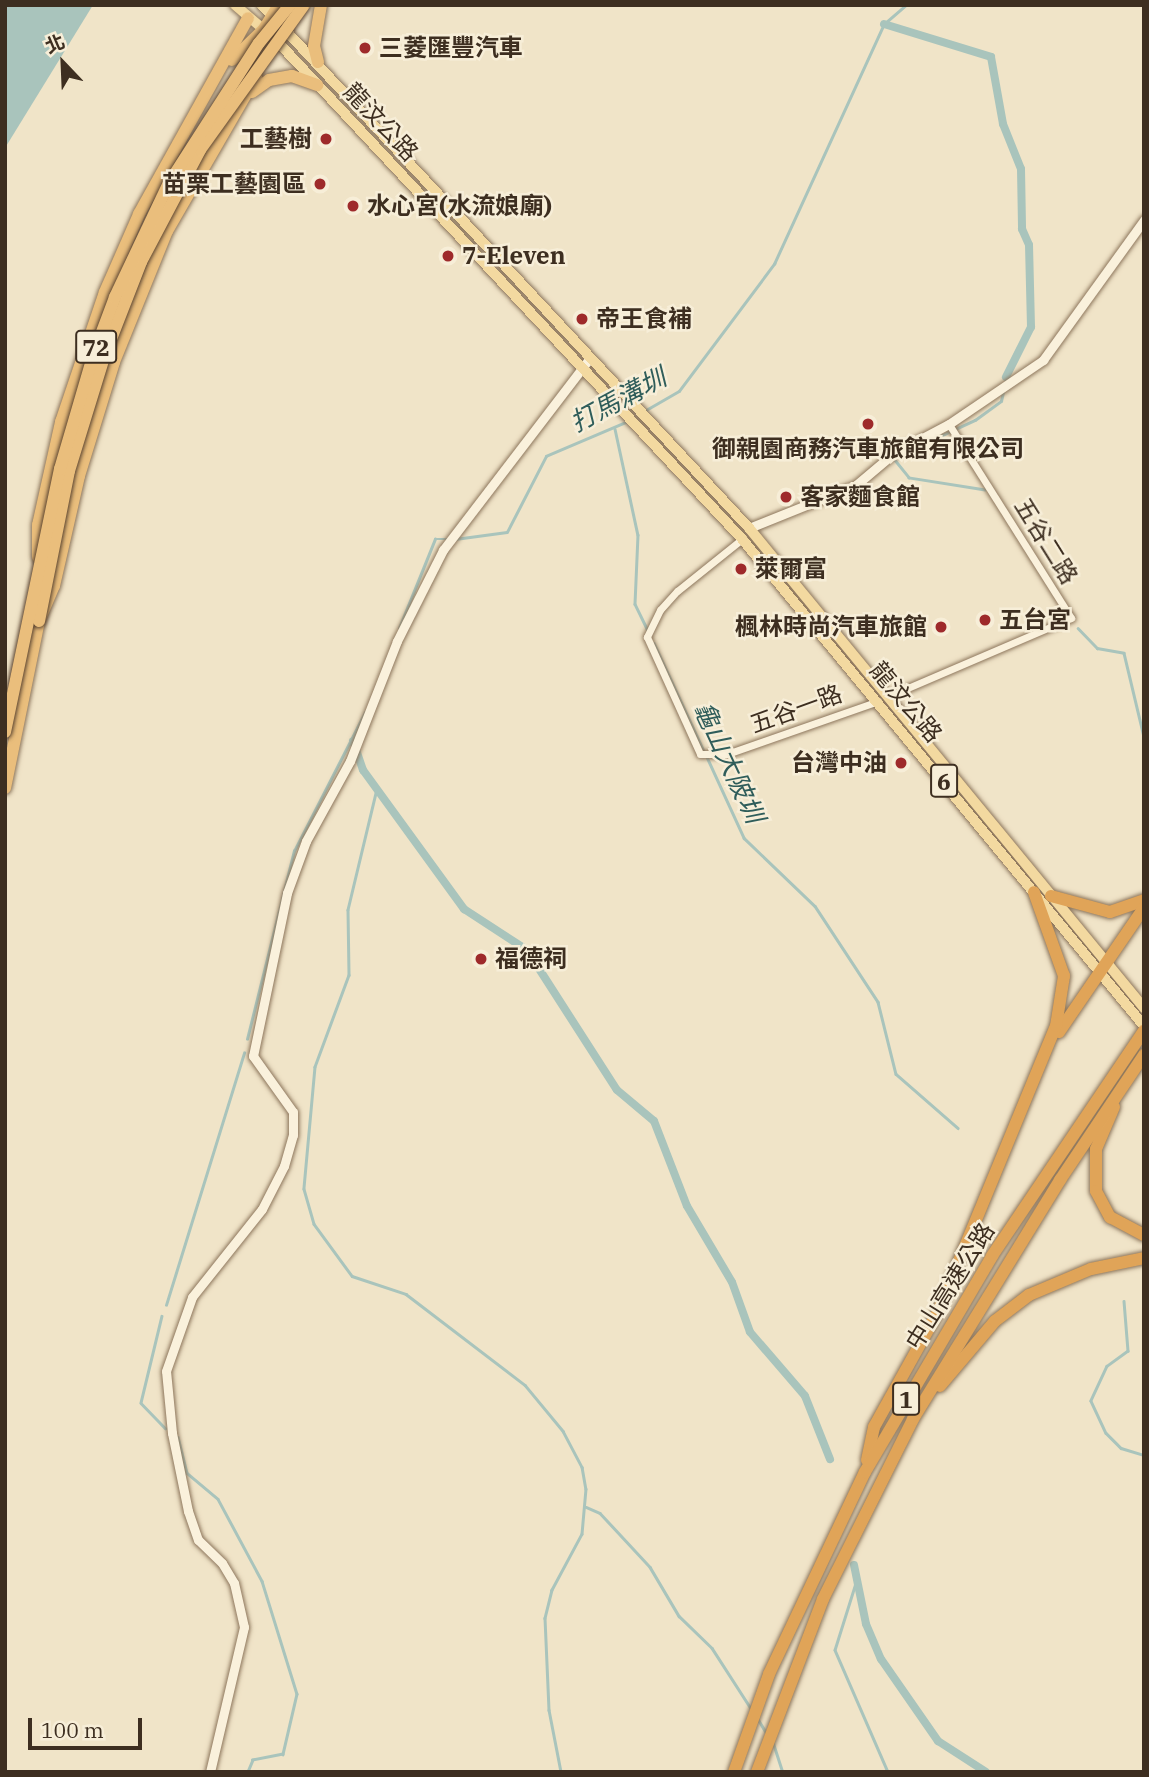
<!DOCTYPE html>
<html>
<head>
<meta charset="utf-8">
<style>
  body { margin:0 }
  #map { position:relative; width:1149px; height:1777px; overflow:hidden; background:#f0e4c8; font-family:"IBM Plex Serif","Noto Sans TC",serif }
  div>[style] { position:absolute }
  .water>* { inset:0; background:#a9c4bc }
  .stream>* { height:2.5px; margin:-1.25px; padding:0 1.25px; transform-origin:1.25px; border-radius:1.25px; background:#a9c4bc }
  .canal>* { height:8px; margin:-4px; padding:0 4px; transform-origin:4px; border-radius:4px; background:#a9c4bc }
  .roads { filter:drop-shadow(0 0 2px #8d765c) drop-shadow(0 0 2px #8d765c) }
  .minor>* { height:7px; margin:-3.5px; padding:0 3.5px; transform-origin:3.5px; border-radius:3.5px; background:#faf1dc }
  .tertiary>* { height:9px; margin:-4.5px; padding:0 4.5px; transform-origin:4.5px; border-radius:4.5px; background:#faf1dc }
  .primary>* { height:10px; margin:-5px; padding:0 5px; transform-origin:5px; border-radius:5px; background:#f3d9a0 }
  .trunk>* { height:12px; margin:-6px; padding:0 6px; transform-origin:6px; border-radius:6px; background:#eabe7c }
  .motorway>* { height:12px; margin:-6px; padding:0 6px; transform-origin:6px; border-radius:6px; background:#e0a458 }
  .bridges { filter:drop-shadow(0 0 2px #5b4430) drop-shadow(0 0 2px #5b4430) }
  .trunk-bridge>* { height:12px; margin:-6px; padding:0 6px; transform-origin:6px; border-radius:6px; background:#eabe7c }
  .dots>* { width:19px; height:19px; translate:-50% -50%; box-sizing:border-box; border:4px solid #f7eed8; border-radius:50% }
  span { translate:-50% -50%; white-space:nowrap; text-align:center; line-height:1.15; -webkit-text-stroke:5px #f7eed8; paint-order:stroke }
  .shield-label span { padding:2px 5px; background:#f7eed8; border:2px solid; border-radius:5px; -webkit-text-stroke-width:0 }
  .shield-label { font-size:23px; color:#3d2e20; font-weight:700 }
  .poi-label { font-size:24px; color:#3d2e20; font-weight:700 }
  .left { translate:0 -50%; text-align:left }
  .right { translate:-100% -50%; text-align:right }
  .street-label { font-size:24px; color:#3d2e20 }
  .water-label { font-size:26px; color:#2f5d5a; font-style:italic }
  .frame { position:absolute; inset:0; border:7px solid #3d2e20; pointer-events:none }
  .north { position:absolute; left:28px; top:28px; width:70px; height:70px; -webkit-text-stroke:5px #f7eed8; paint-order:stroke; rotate:337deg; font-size:19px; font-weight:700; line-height:28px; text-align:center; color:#3d2e20 }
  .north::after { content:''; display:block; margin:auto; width:24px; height:32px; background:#3d2e20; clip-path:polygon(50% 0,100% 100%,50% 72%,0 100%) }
  .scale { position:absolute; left:28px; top:1718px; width:114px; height:32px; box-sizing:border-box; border:4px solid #3d2e20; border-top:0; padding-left:9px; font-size:21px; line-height:24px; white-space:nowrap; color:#3d2e20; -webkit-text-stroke:5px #f7eed8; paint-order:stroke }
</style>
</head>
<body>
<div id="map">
  <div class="water">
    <i style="clip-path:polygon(5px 5px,93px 5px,5px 148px)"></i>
  </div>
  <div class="stream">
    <i style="left:646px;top:410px;width:38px;rotate:-30deg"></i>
    <i style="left:679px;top:391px;width:159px;rotate:-53.2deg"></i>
    <i style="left:774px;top:264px;width:264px;rotate:-65.4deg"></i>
    <i style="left:884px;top:24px;width:29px;rotate:-41deg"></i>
    <i style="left:615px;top:429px;width:108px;rotate:77.8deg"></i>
    <i style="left:638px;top:535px;width:69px;rotate:92.5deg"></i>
    <i style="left:635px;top:604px;width:30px;rotate:64deg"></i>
    <i style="left:985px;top:490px;width:77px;rotate:-171deg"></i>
    <i style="left:909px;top:478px;width:26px;rotate:-129deg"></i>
    <i style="left:893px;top:458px;width:90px;rotate:-24.9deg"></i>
    <i style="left:975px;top:420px;width:32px;rotate:-36deg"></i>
    <i style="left:1001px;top:401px;width:9px;rotate:-77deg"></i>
    <i style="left:455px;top:539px;width:52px;rotate:-7.7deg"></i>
    <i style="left:507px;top:532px;width:85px;rotate:-62.8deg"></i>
    <i style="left:546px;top:456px;width:89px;rotate:-23.1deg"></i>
    <i style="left:399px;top:628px;width:96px;rotate:-68deg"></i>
    <i style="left:435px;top:539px;width:13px"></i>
    <i style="left:1078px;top:628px;width:28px;rotate:46deg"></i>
    <i style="left:1097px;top:648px;width:27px;rotate:10deg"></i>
    <i style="left:1124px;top:653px;width:86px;rotate:76.6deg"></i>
    <i style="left:654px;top:643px;width:119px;rotate:65.2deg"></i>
    <i style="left:707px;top:757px;width:89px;rotate:65.4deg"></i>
    <i style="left:744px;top:838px;width:98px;rotate:43.8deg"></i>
    <i style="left:815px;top:906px;width:115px;rotate:56.7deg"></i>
    <i style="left:878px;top:1002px;width:74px;rotate:76deg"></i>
    <i style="left:896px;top:1074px;width:82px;rotate:41.1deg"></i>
    <i style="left:377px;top:789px;width:124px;rotate:103.5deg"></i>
    <i style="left:348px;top:910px;width:65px;rotate:89.1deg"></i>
    <i style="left:349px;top:975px;width:98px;rotate:110.3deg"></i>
    <i style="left:315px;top:1067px;width:122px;rotate:95.2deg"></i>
    <i style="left:304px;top:1189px;width:36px;rotate:74deg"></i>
    <i style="left:314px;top:1224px;width:64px;rotate:53.8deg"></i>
    <i style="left:352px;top:1276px;width:57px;rotate:18.4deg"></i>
    <i style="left:406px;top:1294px;width:150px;rotate:37.4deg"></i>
    <i style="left:525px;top:1385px;width:60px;rotate:50.4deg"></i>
    <i style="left:563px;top:1431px;width:41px;rotate:62.2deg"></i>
    <i style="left:582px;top:1467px;width:22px;rotate:80deg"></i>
    <i style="left:586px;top:1489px;width:45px;rotate:95.1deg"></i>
    <i style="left:582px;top:1534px;width:64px;rotate:118.2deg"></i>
    <i style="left:552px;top:1590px;width:29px;rotate:104deg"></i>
    <i style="left:545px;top:1618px;width:92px;rotate:87.5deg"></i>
    <i style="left:549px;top:1710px;width:63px;rotate:79deg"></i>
    <i style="left:247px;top:1039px;width:194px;rotate:-76deg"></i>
    <i style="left:294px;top:851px;width:156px;rotate:-62.9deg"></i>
    <i style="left:1124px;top:1301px;width:50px;rotate:85.4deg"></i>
    <i style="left:1128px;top:1351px;width:26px;rotate:144deg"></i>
    <i style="left:1107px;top:1366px;width:38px;rotate:115deg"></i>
    <i style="left:1091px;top:1401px;width:35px;rotate:65deg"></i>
    <i style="left:1106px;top:1433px;width:21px;rotate:45deg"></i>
    <i style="left:1121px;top:1448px;width:24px;rotate:17deg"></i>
    <i style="left:166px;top:1305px;width:264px;rotate:-72.8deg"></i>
    <i style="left:162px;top:1316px;width:89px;rotate:103.6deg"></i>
    <i style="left:141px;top:1403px;width:35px;rotate:46deg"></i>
    <i style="left:178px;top:1437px;width:37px;rotate:76deg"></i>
    <i style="left:187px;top:1473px;width:40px;rotate:40deg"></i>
    <i style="left:218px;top:1499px;width:93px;rotate:61.8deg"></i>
    <i style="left:262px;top:1581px;width:118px;rotate:72.8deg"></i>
    <i style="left:297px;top:1694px;width:62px;rotate:103.1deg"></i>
    <i style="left:283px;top:1754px;width:31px;rotate:169deg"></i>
    <i style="left:253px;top:1760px;width:13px;rotate:113deg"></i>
    <i style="left:586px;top:1507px;width:15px;rotate:23deg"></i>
    <i style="left:600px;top:1513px;width:74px;rotate:47.2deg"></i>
    <i style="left:650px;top:1567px;width:57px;rotate:59.4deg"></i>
    <i style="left:679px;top:1616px;width:46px;rotate:44.1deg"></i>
    <i style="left:712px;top:1648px;width:74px;rotate:57.2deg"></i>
    <i style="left:857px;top:1580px;width:73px;rotate:107.4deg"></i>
    <i style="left:835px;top:1650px;width:133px;rotate:66.5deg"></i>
    <i style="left:758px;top:1719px;width:17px;rotate:59deg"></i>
    <i style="left:773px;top:1742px;width:32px;rotate:72deg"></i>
  </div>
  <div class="canal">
    <i style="left:884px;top:24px;width:112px;rotate:17.1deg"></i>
    <i style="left:991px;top:57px;width:68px;rotate:79.8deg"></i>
    <i style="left:1003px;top:124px;width:48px;rotate:68.2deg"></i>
    <i style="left:1021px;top:169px;width:60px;rotate:89deg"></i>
    <i style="left:1022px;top:229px;width:17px;rotate:66deg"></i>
    <i style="left:1029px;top:245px;width:82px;rotate:88.6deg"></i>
    <i style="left:1031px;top:327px;width:56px;rotate:116.6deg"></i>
    <i style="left:353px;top:741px;width:31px;rotate:71deg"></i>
    <i style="left:363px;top:770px;width:172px;rotate:54deg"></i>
    <i style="left:464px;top:909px;width:75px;rotate:33.1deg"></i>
    <i style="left:527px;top:950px;width:166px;rotate:57.3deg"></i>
    <i style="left:617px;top:1090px;width:48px;rotate:40deg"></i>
    <i style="left:654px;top:1121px;width:91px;rotate:68.8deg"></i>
    <i style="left:687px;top:1206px;width:88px;rotate:59.4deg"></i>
    <i style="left:732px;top:1282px;width:53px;rotate:70.2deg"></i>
    <i style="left:750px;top:1332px;width:84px;rotate:49.3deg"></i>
    <i style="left:805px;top:1396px;width:68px;rotate:68.4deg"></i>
    <i style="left:854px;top:1565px;width:60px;rotate:78.5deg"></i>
    <i style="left:866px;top:1624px;width:38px;rotate:67deg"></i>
    <i style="left:881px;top:1659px;width:100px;rotate:55.2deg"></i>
    <i style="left:938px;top:1741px;width:57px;rotate:32.9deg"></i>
  </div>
  <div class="roads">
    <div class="minor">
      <i style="left:742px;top:539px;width:83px;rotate:141.3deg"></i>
      <i style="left:677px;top:591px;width:25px;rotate:132deg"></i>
      <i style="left:660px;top:610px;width:30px;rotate:116deg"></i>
      <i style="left:647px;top:637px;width:128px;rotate:65.6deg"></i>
      <i style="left:700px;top:754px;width:27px"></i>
      <i style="left:727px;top:754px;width:160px;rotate:-19.3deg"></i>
      <i style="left:889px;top:696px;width:198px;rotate:-23.2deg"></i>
      <i style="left:1071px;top:618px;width:229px;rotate:-122.2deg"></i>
    </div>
    <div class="tertiary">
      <i style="left:749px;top:528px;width:115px;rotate:-21.9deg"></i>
      <i style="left:856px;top:485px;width:50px;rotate:-40.1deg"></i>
      <i style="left:894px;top:453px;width:62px;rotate:-27.8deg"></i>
      <i style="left:949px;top:424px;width:114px;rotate:-34.2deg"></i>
      <i style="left:1043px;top:360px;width:173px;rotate:-54.2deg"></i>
      <i style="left:210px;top:1772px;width:149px;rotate:-76.8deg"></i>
      <i style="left:244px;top:1627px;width:45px;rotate:-102.8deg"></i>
      <i style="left:234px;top:1583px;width:23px;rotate:-121deg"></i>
      <i style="left:222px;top:1563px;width:33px;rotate:-136deg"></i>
      <i style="left:198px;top:1540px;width:31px;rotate:-109deg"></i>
      <i style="left:188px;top:1511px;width:80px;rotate:-101.6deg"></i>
      <i style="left:172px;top:1433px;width:62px;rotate:-95.5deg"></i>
      <i style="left:166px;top:1371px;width:78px;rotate:-70.6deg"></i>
      <i style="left:192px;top:1297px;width:112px;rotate:-51.5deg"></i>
      <i style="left:262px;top:1209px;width:48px;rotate:-62.9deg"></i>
      <i style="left:284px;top:1166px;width:32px;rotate:-74deg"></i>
      <i style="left:293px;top:1135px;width:23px;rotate:-90deg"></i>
      <i style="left:293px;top:1112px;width:69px;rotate:-125.5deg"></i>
      <i style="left:253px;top:1056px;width:167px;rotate:-78.2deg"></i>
      <i style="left:287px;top:893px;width:55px;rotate:-69.9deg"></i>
      <i style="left:306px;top:841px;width:91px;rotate:-61.2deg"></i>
      <i style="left:350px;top:761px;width:129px;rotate:-68.6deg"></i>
      <i style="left:397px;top:641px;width:102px;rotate:-63.2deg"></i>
      <i style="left:443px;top:550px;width:242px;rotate:-52.6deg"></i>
    </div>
    <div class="primary">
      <i style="left:235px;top:5px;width:52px;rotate:40.4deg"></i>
      <i style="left:275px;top:39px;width:684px;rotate:46.95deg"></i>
      <i style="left:742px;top:539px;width:631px;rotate:50.46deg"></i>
      <i style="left:262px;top:5px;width:715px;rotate:47.04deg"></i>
      <i style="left:749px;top:528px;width:622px;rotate:50.55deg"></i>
    </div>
    <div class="trunk">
      <i style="left:232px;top:60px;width:45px;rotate:-44.1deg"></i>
      <i style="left:264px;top:29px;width:28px;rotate:-58deg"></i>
      <i style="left:318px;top:62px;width:16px;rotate:-104deg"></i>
      <i style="left:314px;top:46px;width:42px;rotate:-80.3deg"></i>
      <i style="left:252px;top:92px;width:21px;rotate:-35deg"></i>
      <i style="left:269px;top:80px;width:23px;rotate:-10deg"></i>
      <i style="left:292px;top:76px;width:27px;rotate:20deg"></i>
      <i style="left:38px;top:557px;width:32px;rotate:-90deg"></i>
      <i style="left:38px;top:525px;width:106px;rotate:-77.4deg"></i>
      <i style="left:61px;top:422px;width:137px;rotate:-71.3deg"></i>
      <i style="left:105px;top:292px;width:85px;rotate:-66.4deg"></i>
      <i style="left:139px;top:214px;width:224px;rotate:-60.9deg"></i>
      <i style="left:5px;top:788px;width:170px;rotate:-78.5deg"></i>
      <i style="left:39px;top:621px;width:38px;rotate:-67deg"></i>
      <i style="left:54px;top:586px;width:113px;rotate:-77.2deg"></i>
      <i style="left:79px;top:476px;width:119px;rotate:-72.9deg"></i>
      <i style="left:114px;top:362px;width:141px;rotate:-68deg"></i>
      <i style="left:167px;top:231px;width:178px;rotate:-60deg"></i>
    </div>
    <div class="motorway">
      <i style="left:1051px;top:896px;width:61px;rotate:15.2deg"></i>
      <i style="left:1110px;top:912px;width:36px;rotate:-19deg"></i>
      <i style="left:1059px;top:1032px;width:150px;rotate:-55.6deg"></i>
      <i style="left:1114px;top:1107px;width:46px;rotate:113.2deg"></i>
      <i style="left:1096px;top:1149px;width:42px;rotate:90deg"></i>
      <i style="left:1096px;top:1191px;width:30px;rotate:62deg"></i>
      <i style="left:1110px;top:1217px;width:38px;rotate:28deg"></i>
      <i style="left:940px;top:1386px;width:85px;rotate:-49.8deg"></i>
      <i style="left:995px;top:1321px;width:43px;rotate:-37.4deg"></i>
      <i style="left:1029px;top:1295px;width:67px;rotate:-22.8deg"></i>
      <i style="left:1091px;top:1269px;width:54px;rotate:-11.7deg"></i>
      <i style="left:867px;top:1460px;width:34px;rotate:-78deg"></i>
      <i style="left:874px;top:1427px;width:132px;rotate:-60.9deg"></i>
      <i style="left:938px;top:1312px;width:309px;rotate:-67.6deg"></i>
      <i style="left:1056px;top:1026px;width:51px;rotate:-80.9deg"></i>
      <i style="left:1064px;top:976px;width:89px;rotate:-109.7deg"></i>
      <i style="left:734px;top:1772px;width:104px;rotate:-70.3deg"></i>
      <i style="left:769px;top:1674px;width:224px;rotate:-64.6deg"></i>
      <i style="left:865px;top:1472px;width:251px;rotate:-59.5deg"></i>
      <i style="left:992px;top:1256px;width:272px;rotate:-56deg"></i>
      <i style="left:757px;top:1772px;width:185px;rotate:-69.1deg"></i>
      <i style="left:823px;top:1599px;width:201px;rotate:-63.4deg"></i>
      <i style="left:913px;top:1419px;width:281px;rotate:-58.4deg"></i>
      <i style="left:1060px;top:1180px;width:151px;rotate:-56.1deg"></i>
    </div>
  </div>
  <div class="bridges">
    <div class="trunk-bridge">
      <i style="left:39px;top:621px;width:153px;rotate:-78.7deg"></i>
      <i style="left:69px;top:471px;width:119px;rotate:-72.9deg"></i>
      <i style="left:104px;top:357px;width:102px;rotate:-68.7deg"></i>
      <i style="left:141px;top:262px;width:127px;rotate:-62.2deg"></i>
      <i style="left:200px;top:150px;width:178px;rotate:-54.4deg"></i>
      <i style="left:5px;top:732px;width:269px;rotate:-78.2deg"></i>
      <i style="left:60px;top:469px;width:121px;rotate:-73.7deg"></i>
      <i style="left:94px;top:353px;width:60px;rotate:-69.4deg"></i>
      <i style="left:115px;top:297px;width:126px;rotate:-64.7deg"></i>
      <i style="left:169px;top:183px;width:166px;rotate:-57.3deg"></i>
      <i style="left:259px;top:43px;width:49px;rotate:-50.8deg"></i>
    </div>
  </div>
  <div class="dots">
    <i style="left:365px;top:48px;background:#9e2a2b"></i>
    <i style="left:326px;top:139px;background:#9e2a2b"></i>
    <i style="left:320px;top:184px;background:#9e2a2b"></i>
    <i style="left:353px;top:206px;background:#9e2a2b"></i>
    <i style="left:448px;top:256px;background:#9e2a2b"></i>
    <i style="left:582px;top:319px;background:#9e2a2b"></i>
    <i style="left:868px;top:424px;background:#9e2a2b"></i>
    <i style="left:786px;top:497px;background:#9e2a2b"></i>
    <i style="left:741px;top:569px;background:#9e2a2b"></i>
    <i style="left:985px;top:620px;background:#9e2a2b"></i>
    <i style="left:941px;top:627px;background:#9e2a2b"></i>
    <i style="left:901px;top:763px;background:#9e2a2b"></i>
    <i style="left:481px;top:959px;background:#9e2a2b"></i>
  </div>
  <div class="shield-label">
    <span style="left:96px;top:347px">72</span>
    <span style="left:944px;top:781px">6</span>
    <span style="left:906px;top:1399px">1</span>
  </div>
  <div class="poi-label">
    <span class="left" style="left:379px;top:48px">三菱匯豐汽車</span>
    <span class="right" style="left:312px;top:139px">工藝樹</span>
    <span class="right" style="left:306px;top:184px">苗栗工藝園區</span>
    <span class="left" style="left:367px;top:206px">水心宮(水流娘廟)</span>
    <span class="left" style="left:462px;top:256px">7-Eleven</span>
    <span class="left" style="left:596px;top:319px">帝王食補</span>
    <span style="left:868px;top:449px">御親園商務汽車旅館有限公司</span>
    <span class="left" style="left:800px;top:497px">客家麵食館</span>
    <span class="left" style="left:755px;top:569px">萊爾富</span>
    <span class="left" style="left:999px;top:620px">五台宮</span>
    <span class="right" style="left:927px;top:627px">楓林時尚汽車旅館</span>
    <span class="right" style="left:887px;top:763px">台灣中油</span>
    <span class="left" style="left:495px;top:959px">福德祠</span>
  </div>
  <div class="street-label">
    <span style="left:381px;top:122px;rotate:47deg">龍汶公路</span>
    <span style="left:1046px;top:541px;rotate:58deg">五谷二路</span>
    <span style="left:906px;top:702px;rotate:50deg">龍汶公路</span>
    <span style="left:796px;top:709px;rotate:-20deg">五谷一路</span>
    <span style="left:950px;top:1286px;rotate:-58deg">中山高速公路</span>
  </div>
  <div class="water-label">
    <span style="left:618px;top:400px;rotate:-28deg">打馬溝圳</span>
    <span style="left:729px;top:762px;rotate:65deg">龜山大陂圳</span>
  </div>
  <div class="frame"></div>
  <div class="north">北</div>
  <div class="scale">100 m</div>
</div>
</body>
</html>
